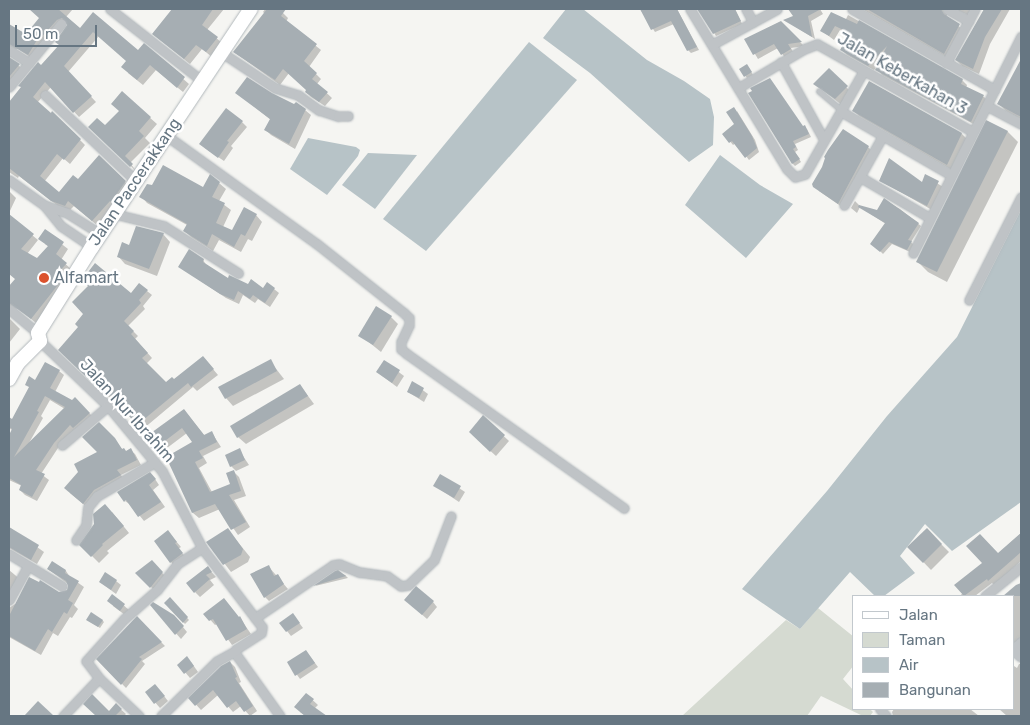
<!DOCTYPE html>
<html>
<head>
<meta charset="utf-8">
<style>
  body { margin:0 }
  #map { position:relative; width:1030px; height:725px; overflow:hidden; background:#f5f5f2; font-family:Rubik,sans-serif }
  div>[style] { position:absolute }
  .green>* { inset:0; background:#d5dad1 }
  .water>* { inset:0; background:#b7c3c7 }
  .shadow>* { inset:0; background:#0003 }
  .building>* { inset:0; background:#a6aeb3 }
  .roads { filter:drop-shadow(0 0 1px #b1b7bb) drop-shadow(0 0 1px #b1b7bb) }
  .service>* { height:4.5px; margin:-2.25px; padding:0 2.25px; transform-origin:2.25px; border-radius:2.25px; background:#bfc3c6 }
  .minor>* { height:9px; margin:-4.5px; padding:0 4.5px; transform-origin:4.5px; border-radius:4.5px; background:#bfc3c6 }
  .secondary>* { height:14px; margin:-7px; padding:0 7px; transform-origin:7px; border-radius:7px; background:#fff }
  .dots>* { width:14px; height:14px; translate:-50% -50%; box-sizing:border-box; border:2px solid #fff; border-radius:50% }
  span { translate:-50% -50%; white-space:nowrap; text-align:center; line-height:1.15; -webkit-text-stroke:5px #fff; paint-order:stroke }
  .street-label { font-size:16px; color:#667682 }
  .poi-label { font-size:16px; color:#667682 }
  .left { translate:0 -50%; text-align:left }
  .frame { position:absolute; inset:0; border:10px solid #667682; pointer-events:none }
  .legend { position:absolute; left:852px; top:595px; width:162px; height:115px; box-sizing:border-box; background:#fff; border:1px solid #c2c8cd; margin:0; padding:6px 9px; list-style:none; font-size:15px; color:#667682 }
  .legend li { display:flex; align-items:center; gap:10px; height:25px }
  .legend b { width:25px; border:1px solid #c2c8cd }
  .scale { position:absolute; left:15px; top:25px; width:82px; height:22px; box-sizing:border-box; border:2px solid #667682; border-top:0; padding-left:6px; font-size:15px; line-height:18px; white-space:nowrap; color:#667682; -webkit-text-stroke:4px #fff; paint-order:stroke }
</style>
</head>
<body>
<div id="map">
  <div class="green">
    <i style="clip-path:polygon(818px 608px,854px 637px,854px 665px,843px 679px,854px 691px,854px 709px,870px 709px,873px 712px,870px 716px,863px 716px,821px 696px,807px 716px,682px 716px,786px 620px,800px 629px)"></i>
  </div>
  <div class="water">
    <i style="clip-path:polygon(566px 9px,583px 9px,647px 60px,684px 81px,710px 99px,714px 117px,713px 145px,689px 162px,590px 73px,543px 38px)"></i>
    <i style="clip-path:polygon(529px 42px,577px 80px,426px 251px,383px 219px)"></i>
    <i style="clip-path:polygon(308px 138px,356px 147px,360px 150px,358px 156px,327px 195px,290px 169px)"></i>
    <i style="clip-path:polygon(368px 153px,417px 155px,375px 209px,342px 185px)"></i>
    <i style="clip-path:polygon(720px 155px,760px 185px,793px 204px,746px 258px,685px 205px)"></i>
    <i style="clip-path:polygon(1021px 210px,1021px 502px,952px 551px,925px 524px,900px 556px,915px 573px,884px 596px,875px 596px,850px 572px,800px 629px,742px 589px,827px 491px,887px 416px,957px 337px)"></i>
  </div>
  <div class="shadow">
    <i style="clip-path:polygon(31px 9px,73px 9px,66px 17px,81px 29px,94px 14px,138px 52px,144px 45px,189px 84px,183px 92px,156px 70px,143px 85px,128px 73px,128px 62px,99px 36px,68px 72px,96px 102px,79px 117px,51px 87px,37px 103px,51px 114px,52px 112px,85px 145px,70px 164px,63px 158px,44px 182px,59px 194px,78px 180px,99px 156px,130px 187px,98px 226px,74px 206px,70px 210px,58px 206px,19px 176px,18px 178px,9px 172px,9px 104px,60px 46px,67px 28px,67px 23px,62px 25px,33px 59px,18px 49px,9px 51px,9px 55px,9px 26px,26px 36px,41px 18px)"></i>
    <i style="clip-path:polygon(173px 9px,183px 14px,186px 9px,224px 9px,207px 30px,222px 43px,212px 57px,202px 49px,190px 64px,153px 34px)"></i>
    <i style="clip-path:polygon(265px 9px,278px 9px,283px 13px,288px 18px,286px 22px,321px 50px,309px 67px,321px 79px,317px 84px,332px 98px,325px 106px,311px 97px,306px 92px,308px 90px,289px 73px,280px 85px,234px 52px,265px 14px,263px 12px)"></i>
    <i style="clip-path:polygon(640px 9px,677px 9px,699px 50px,691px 53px,688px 50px,674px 24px,655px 32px)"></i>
    <i style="clip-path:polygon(699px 9px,735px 9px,742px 24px,716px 36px)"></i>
    <i style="clip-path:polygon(797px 9px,820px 9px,823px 14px,811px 21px,815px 39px,785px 20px,794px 17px,791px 12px)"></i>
    <i style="clip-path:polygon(857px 9px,953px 9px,947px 12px,947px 18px,965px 31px,950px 59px,862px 9px)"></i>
    <i style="clip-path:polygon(955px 9px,971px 9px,968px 15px)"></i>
    <i style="clip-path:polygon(983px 9px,1010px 9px,990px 44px,979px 74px,962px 66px,956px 60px,985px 9px)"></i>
    <i style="clip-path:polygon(848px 15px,962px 80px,967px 85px,966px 88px,984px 97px,989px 102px,977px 126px,882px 75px,876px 68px,874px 70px,847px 55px,842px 50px,851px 35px,840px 30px,834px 40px,822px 31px,845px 21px)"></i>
    <i style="clip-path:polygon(780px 22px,804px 46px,791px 48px,794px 54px,786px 59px,778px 48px,758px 59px,746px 39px)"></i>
    <i style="clip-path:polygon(9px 58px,24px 70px,9px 85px)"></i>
    <i style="clip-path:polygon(1021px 60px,1021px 119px,1006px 111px,999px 104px)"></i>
    <i style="clip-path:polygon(749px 68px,753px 75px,747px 78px,741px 70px)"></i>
    <i style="clip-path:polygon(829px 70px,854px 95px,843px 106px,815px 84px)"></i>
    <i style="clip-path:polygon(870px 82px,962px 134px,967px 139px,952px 170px,859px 116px,854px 111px)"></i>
    <i style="clip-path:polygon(122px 93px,157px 124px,145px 138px,150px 143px,130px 163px,137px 172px,90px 127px,105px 127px,120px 111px)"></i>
    <i style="clip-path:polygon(237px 93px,271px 94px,305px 110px,311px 115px,295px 149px,271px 135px,265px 129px,271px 120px)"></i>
    <i style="clip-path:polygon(750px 94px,807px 129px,811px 137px,795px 144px,798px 150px,795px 152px,801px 162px,795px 166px,793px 164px)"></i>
    <i style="clip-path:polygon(737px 111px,755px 140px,759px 152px,749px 160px,736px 143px,733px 145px,724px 134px,736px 125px)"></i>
    <i style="clip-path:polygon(987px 121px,1008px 132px,1018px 142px,947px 282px,928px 272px,918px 262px)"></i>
    <i style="clip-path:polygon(242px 122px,247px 127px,231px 146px,233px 148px,224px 161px,205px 148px)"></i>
    <i style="clip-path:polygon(868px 147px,872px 151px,842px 207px,819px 191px)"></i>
    <i style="clip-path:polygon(926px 176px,943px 187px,932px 210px,881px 181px,922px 183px)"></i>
    <i style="clip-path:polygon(219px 183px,226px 189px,219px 201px,231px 210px,223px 227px,232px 232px,256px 215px,262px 222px,252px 241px,248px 239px,241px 252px,219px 240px,213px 251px,191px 237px,185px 231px,187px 225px,147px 203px,141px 196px,203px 189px)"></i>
    <i style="clip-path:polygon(9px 191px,16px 198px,9px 213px)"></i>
    <i style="clip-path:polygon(884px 200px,900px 209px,921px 226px,911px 242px,914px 245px,910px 252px,892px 244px,883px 254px,875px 246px,886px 224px,860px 207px,857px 213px,851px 208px,855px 201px,861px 207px,877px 212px)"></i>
    <i style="clip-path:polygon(9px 216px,38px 240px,27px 254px,37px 260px,49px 247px,45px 244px,45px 231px,68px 249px,61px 260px,71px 269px,60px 282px,65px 287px,36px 323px,19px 309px,13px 308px,9px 311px,9px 288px,16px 279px,9px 273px)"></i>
    <i style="clip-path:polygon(163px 234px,170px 242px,157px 276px,125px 264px,118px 256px,130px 246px)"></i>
    <i style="clip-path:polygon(203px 260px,207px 266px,228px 280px,263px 290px,274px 289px,279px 293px,270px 307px,258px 299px,255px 303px,243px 295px,239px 304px,226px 298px,180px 267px)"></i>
    <i style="clip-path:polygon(147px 291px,152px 295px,143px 306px,145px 309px,128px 326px,138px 336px,135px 339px,152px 358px,146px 364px,166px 384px,207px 362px,218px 375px,197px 391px,193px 387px,143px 429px,115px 400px,113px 401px,60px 350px,131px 294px)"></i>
    <i style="clip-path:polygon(391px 317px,398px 324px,381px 352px,360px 335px)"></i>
    <i style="clip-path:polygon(9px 318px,20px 329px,9px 343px)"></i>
    <i style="clip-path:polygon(270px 361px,284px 379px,233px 406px,226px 398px)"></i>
    <i style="clip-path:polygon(384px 361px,404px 376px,397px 387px,377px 372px)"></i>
    <i style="clip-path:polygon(evenodd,59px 371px,64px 375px,55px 392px,72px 402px,75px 399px,94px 418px,76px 429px,58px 448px,41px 474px,49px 480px,37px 501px,25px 495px,20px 490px,22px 486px,9px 480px,9px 438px,12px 430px,9px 428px,9px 419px,12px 420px,36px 381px,59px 371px,50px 400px,65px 409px,29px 443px,43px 418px,41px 416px,50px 400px)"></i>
    <i style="clip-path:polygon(413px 383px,428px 394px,424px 402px,408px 392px)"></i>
    <i style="clip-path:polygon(300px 385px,314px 404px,246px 444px,238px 437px)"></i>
    <i style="clip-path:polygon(184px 410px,205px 436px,212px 433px,221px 447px,203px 456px,207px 463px,199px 468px,212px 492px,231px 485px,234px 472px,239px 477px,246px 496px,234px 500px,250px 527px,238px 535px,220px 509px,199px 518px,193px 513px,168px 457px,194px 443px,187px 433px,159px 454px,154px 449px)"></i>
    <i style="clip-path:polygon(483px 417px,509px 441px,496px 456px,475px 437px)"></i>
    <i style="clip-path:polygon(99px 423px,123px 450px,126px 453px,130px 450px,135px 454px,141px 465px,121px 475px,124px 480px,88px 508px,70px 493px,99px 452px)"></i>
    <i style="clip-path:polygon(239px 450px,249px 465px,236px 471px,231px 466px)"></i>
    <i style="clip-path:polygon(441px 476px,465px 492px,459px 502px,435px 486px)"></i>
    <i style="clip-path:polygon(155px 479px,159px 485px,153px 490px,165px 507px,144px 521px,131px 505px,125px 501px)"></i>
    <i style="clip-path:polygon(112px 512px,129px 533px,107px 551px,109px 553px,99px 563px,81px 545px)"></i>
    <i style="clip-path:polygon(9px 527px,44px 552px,37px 564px,9px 548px)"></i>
    <i style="clip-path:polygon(228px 530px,250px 557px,248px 562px,231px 572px,208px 542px)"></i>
    <i style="clip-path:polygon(927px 530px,949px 552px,931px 570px,909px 547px)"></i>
    <i style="clip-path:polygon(168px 532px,181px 547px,178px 549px,187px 558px,175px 567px,171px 562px)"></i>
    <i style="clip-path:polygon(1021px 533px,1021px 561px,994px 585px,992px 583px,975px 596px,960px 596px,998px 554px)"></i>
    <i style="clip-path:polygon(207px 567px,216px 577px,210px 580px,214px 585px,200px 597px,195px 592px)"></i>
    <i style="clip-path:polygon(269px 567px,288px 589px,269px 601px,265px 597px)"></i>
    <i style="clip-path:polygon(48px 569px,66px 571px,70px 577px,84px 587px,74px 605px,78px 609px,72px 618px,70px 617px,58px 636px,53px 633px,41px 655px,9px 637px,9px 608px,15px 604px,66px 592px,70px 587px,68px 584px)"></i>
    <i style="clip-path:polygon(159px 569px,169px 581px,158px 594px,137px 573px)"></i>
    <i style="clip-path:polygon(9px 570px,21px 580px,9px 602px)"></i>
    <i style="clip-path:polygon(336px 572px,345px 575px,348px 578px,315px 586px)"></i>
    <i style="clip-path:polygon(116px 581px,121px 585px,116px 594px,100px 582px)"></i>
    <i style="clip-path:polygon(1021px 584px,1021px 639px,1014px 646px,1014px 596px,1006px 596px)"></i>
    <i style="clip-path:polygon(113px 596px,129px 610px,125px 615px,113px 606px)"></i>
    <i style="clip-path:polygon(170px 599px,189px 620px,185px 624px,166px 603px)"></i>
    <i style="clip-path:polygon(433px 602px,437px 607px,427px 619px,410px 604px)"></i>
    <i style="clip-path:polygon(151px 605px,178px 621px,187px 632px,181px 639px)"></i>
    <i style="clip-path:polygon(205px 614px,240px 618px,251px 634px,232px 645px,217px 624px,215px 625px)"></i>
    <i style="clip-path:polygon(137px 618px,165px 646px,142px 661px,145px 664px,126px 688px,98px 659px)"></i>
    <i style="clip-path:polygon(102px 620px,104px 622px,100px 628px,89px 621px)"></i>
    <i style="clip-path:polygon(297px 620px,303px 628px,291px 636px,287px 631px)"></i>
    <i style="clip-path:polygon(306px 651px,318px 667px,300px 679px,288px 662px)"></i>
    <i style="clip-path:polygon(191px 662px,198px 672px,190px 678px,179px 665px)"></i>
    <i style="clip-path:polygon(230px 662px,235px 667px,241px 682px,239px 683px,257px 711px,250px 716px,241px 706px,233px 712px,218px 695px,201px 710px,190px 698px)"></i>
    <i style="clip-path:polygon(1019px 664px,1021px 664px,1021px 716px,1007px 716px,999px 709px,1014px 709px,1014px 666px,1017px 668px)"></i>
    <i style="clip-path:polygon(160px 691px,168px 701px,160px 708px,147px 693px)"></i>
    <i style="clip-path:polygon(306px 694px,318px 705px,314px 709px,324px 716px,306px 716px,300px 712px)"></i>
    <i style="clip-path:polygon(85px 704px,109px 713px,116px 705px,126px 714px,124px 716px,97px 716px)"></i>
    <i style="clip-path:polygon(894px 709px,970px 709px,979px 716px,893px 716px,892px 712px)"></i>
  </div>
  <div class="building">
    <i style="clip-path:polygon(29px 9px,58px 9px,80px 28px,93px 12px,138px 50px,144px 43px,185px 77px,177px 88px,150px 65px,137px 80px,121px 67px,126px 61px,93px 32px,64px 66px,92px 96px,73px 113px,45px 82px,33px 97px,51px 113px,52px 111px,81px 139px,64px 160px,57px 154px,40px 176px,59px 192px,73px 175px,78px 179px,99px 155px,126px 181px,111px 202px,110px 201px,92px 221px,68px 201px,65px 206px,51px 201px,9px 168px,9px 102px,21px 87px,18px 86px,38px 62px,41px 65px,59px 45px,55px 42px,67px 25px,62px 18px,57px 20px,38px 41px,37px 40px,28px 55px,9px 44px,9px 24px,26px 34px,39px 18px)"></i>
    <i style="clip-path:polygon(172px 9px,213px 9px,202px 25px,218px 37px,206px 52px,196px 45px,184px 59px,152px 34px)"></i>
    <i style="clip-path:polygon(267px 9px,286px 9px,281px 16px,317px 44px,304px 61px,317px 73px,312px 79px,328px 92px,319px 102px,305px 92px,306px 90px,283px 69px,275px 80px,233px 52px)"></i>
    <i style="clip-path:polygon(640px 9px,677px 9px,697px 47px,687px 51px,671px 21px,651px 30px)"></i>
    <i style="clip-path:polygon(697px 9px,735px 9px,741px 21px,713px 34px)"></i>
    <i style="clip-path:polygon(788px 9px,821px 9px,808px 16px,812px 37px,783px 20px,793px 16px)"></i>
    <i style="clip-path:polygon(867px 9px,941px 9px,944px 14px,960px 24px,944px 54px)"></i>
    <i style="clip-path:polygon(984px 9px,1002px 9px,985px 37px,973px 69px,955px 60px)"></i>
    <i style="clip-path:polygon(831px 12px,857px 24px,859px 20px,963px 79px,961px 84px,984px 95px,971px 122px,875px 70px,887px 46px,868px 66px,840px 50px,850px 33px,835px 26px,829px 36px,820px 31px)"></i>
    <i style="clip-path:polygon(781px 21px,802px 42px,788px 44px,791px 49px,781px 55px,774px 44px,753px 55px,744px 39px)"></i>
    <i style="clip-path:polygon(9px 57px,20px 64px,9px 77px)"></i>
    <i style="clip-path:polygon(1021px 59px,1021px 117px,997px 104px)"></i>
    <i style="clip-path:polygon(747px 64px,752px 72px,744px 77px,739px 69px)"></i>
    <i style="clip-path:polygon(829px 68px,848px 86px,835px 99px,813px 84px)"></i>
    <i style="clip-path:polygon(247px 77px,272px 93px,294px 104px,296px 102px,306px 109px,289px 144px,264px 130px,270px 119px,235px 93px)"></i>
    <i style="clip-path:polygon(770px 78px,803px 126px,805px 125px,809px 134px,793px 141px,796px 147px,793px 149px,800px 159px,792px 164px,748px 93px,752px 91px,750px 88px)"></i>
    <i style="clip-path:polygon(869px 81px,962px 133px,947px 165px,852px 111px)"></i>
    <i style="clip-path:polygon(122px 91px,151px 117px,139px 131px,144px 136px,125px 156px,133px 164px,130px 167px,88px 127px,97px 118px,105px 125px,119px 111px,111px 104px)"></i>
    <i style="clip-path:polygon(734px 107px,752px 136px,757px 148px,745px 158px,732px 141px,729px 143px,722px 134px,734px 124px,726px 112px)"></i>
    <i style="clip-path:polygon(226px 108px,243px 121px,227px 141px,229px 142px,218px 158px,199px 144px)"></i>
    <i style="clip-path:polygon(986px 120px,1008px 131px,937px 272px,916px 262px)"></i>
    <i style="clip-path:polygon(843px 129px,869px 146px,838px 204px,813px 187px,812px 184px,822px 167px,825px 158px,824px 157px,828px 150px)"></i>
    <i style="clip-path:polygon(889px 158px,922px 182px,925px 174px,939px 181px,927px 206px,879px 181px)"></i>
    <i style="clip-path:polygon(163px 165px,203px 187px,210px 174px,220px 182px,212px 197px,225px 203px,216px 223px,232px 230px,244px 207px,257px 214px,245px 236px,241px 234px,234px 247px,212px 234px,207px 246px,183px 231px,187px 224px,139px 197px,147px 184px,152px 185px)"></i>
    <i style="clip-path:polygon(884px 198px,919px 223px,908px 240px,912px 241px,907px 250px,889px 242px,880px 252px,870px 244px,885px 223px,858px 207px,859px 205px,877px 210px)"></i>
    <i style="clip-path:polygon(9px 214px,34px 234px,21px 249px,37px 258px,48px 246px,38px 239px,45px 229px,64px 242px,56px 254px,67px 263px,55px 276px,61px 281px,31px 319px,9px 303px,9px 286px,15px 279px,9px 274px)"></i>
    <i style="clip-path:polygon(136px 226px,164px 233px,149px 269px,117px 257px,122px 242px,129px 245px)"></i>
    <i style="clip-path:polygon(189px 249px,204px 259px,203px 262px,228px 278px,229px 275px,248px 284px,251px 279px,263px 288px,267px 282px,275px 288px,265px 303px,253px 295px,250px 299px,238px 291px,234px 300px,220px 294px,178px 267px)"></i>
    <i style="clip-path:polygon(95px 263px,131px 293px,139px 283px,148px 290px,139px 300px,141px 303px,124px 321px,134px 331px,131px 334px,148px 353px,142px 358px,166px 382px,172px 377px,174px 379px,203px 356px,214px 369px,191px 387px,188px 383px,137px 425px,110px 395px,107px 397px,58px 350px,78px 327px,75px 324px,83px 314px,72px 302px,88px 286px,82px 280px)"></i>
    <i style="clip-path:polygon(376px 306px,392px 316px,373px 345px,358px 336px)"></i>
    <i style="clip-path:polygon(271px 359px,277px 371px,225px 399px,218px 387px)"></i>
    <i style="clip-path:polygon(384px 360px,400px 370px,392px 383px,376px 372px)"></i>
    <i style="clip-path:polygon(evenodd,45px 362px,60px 370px,50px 388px,72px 400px,75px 397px,90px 413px,73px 428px,70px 425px,54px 443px,36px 470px,45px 474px,32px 497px,19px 490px,21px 485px,9px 478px,9px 435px,12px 429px,9px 427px,9px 417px,12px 419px,21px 402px,29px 387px,25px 385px,29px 376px,35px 380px,45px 362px,45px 396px,65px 407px,14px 457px,39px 412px,37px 411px,45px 396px)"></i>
    <i style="clip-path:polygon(412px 381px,424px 388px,419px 398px,407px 392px)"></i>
    <i style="clip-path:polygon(300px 384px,308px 396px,237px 438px,230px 426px)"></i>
    <i style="clip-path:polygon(184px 409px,204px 435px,212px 431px,217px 442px,199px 451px,203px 458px,195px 462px,210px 492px,230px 484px,226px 473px,234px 470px,241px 491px,229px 495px,246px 522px,231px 530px,215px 504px,192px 513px,166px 457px,192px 442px,182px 428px,153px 450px,144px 438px)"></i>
    <i style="clip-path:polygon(483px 415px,505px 435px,490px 452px,469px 432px)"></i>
    <i style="clip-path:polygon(99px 422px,115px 438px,122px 449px,124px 448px,126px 451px,131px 448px,137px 460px,117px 470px,121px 475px,94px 490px,83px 504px,64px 488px,78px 472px,74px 464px,97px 452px,82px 437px)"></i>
    <i style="clip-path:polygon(240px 448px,245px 460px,230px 467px,225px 455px)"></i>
    <i style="clip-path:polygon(150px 472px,156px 479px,149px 485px,161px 502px,138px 517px,126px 500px,124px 502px,117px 492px)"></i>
    <i style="clip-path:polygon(440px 474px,461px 486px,454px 498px,433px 486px)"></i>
    <i style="clip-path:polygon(105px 504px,124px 526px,102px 544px,103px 545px,91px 557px,79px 545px,94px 524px,93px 514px)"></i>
    <i style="clip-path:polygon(9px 527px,39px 545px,31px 560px,9px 547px)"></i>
    <i style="clip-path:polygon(228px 528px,243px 549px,241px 555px,223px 565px,206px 542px)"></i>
    <i style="clip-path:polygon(927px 528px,942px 544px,923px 563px,907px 547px)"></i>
    <i style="clip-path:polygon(168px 530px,177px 542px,175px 543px,183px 553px,170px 563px,154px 541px)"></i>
    <i style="clip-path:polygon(1021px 533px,1021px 552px,988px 581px,987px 579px,964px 596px,954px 585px,982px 563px,966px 546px,980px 534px,998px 553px)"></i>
    <i style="clip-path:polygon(152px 560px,163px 572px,150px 588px,135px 573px)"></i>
    <i style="clip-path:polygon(52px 561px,66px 570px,65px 573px,79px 581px,68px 600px,73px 603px,67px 614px,64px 612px,52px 632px,48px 629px,35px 651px,9px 636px,9px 616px,29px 577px,39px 582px,40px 580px,59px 592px,67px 590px,68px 586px,66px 581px,47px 569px)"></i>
    <i style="clip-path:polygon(269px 565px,274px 576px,278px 574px,284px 584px,264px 598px,250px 574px)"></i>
    <i style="clip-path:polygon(208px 566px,212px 572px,206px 575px,210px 579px,194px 593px,186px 583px)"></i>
    <i style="clip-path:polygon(338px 570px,346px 576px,313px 586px,335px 571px)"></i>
    <i style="clip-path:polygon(105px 572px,117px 580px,111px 590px,99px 582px)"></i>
    <i style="clip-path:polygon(1021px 583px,1021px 596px,1003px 596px,1016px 585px)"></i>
    <i style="clip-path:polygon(416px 586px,434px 601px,422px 615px,404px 600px)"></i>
    <i style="clip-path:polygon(112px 594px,125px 604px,120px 611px,107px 601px)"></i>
    <i style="clip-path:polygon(170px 597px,188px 617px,183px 623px,164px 603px)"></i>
    <i style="clip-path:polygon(224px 598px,239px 617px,240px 616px,247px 629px,226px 641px,213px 619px,209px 621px,203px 614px)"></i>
    <i style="clip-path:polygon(153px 602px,174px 615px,184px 626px,175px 635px,150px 605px)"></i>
    <i style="clip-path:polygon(91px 612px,103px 620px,98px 627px,86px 620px)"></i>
    <i style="clip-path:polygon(293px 613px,300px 623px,286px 632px,279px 623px)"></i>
    <i style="clip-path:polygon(137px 616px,162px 642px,139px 657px,142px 659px,121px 685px,96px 659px)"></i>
    <i style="clip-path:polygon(306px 650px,315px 663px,295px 676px,287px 662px)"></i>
    <i style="clip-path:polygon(187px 656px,194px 666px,184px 674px,177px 665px)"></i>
    <i style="clip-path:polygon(230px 661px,237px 677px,235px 678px,253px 706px,244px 712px,236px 701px,227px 708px,213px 690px,195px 706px,188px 698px,221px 666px)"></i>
    <i style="clip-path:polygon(155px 684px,165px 696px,154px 704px,145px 692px)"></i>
    <i style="clip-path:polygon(306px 693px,314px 699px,310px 704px,327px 716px,305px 716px,294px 707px)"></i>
    <i style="clip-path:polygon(92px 694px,109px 711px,116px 703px,122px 709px,115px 716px,96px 716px,83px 704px)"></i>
    <i style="clip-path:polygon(38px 701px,54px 716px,24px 716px)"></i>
  </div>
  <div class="roads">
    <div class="service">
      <i style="left:819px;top:91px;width:30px;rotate:40deg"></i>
    </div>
    <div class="minor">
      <i style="left:110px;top:9px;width:117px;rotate:38deg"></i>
      <i style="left:690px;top:9px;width:187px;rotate:58.8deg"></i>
      <i style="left:787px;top:169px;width:11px;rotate:45deg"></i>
      <i style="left:795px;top:177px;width:10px;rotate:-17deg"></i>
      <i style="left:805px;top:174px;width:117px;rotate:-60.4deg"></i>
      <i style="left:746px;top:9px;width:15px;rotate:62deg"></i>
      <i style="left:852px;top:9px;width:164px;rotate:29.5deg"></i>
      <i style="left:947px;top:9px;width:25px;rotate:29deg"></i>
      <i style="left:713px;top:44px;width:73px;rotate:-28.7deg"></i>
      <i style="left:9px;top:50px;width:24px;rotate:33deg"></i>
      <i style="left:221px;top:52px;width:65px;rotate:33.7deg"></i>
      <i style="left:275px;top:88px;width:24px;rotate:17deg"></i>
      <i style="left:298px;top:95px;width:26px;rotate:36deg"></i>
      <i style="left:319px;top:110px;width:20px;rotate:18deg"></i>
      <i style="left:338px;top:116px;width:10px"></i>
      <i style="left:781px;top:62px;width:89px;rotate:61.1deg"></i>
      <i style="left:946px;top:63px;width:61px;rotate:-61.8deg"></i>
      <i style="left:9px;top:87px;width:82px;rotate:-50.5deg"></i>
      <i style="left:738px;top:88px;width:77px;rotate:-30.6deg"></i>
      <i style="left:804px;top:49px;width:14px;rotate:-21deg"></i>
      <i style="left:817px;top:44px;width:179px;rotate:29.4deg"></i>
      <i style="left:45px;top:95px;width:125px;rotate:43.4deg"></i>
      <i style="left:987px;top:106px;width:38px;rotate:28deg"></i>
      <i style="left:842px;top:112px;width:126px;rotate:30deg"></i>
      <i style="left:167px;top:136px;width:185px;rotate:35.8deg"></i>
      <i style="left:317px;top:244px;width:111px;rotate:38.4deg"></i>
      <i style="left:404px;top:313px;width:7px;rotate:45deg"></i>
      <i style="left:409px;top:318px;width:7px;rotate:90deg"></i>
      <i style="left:409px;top:325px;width:19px;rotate:115deg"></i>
      <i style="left:401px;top:342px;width:7px;rotate:90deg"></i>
      <i style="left:401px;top:349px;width:8px;rotate:40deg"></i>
      <i style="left:407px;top:354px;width:266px;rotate:35.4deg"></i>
      <i style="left:860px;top:177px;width:81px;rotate:30.4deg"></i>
      <i style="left:9px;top:180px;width:43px;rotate:35.5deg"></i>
      <i style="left:44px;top:205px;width:24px;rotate:19deg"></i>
      <i style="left:67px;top:213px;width:40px;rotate:32deg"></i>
      <i style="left:44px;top:205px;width:27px;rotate:51deg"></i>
      <i style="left:61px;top:226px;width:37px;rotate:34deg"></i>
      <i style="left:844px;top:205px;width:78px;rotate:-60.8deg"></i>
      <i style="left:115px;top:214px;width:50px;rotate:13.8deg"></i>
      <i style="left:164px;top:226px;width:88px;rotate:32.4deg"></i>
      <i style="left:913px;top:253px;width:242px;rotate:-63.5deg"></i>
      <i style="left:969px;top:300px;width:115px;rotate:-63.2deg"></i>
      <i style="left:9px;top:309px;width:38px;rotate:40deg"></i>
      <i style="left:40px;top:341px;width:94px;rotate:43.7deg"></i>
      <i style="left:108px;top:406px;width:85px;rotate:50.3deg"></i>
      <i style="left:162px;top:471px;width:87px;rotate:62.5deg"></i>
      <i style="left:202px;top:548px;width:99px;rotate:52.8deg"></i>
      <i style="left:262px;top:627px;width:6px;rotate:99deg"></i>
      <i style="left:261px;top:633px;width:30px;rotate:147deg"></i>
      <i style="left:236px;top:649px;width:4px;rotate:104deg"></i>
      <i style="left:235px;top:653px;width:77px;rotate:54.5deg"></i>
      <i style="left:62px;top:445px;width:60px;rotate:-40.3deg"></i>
      <i style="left:76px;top:540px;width:18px;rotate:-56deg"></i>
      <i style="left:86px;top:525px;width:18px;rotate:-84deg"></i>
      <i style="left:88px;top:507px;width:14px;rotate:-51deg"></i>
      <i style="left:97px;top:496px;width:67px;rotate:-30.4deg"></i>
      <i style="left:9px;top:554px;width:62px;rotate:31.1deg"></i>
      <i style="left:985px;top:596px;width:46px;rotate:-38.9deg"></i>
      <i style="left:9px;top:600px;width:39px;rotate:-61deg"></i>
      <i style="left:255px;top:618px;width:94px;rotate:-34.2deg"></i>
      <i style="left:333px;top:565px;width:6px;rotate:-9deg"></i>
      <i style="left:339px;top:564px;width:22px;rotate:22deg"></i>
      <i style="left:359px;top:572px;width:28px;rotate:8deg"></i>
      <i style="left:387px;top:576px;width:17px;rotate:36deg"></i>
      <i style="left:401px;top:586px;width:7px;rotate:-8deg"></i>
      <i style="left:408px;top:585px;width:36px;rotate:-44deg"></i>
      <i style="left:434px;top:560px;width:47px;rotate:-68.9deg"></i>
      <i style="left:1014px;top:648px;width:9px;rotate:-41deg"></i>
      <i style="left:1014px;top:651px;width:9px;rotate:41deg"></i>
      <i style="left:880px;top:709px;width:9px;rotate:49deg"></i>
      <i style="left:63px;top:716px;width:52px;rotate:-46.5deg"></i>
      <i style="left:139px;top:716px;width:55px;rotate:-136.5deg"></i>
      <i style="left:99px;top:678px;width:21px;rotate:-127deg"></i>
      <i style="left:86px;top:661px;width:57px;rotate:-47.9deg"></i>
      <i style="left:124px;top:619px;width:44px;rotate:-41.3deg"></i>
      <i style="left:157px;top:590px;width:33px;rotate:-52deg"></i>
      <i style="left:177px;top:564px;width:30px;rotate:-33deg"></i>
      <i style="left:161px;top:716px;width:78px;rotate:-44.5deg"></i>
      <i style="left:217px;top:661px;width:21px;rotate:-29deg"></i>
    </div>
    <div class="secondary">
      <i style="left:9px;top:379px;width:18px;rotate:-61deg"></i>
      <i style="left:18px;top:363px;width:31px;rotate:-45deg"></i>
      <i style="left:40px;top:341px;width:8px;rotate:-104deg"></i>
      <i style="left:38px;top:333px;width:102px;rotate:-57.9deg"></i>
      <i style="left:92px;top:247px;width:286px;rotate:-56.3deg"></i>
    </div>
  </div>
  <div class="dots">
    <i style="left:44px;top:278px;background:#db522d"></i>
  </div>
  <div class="street-label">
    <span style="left:902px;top:74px;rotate:30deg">Jalan Keberkahan 3</span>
    <span style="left:135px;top:182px;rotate:-56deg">Jalan Paccerakkang</span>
    <span style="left:127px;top:411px;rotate:48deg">Jalan Nur Ibrahim</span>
  </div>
  <div class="poi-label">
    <span class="left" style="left:54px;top:278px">Alfamart</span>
  </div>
  <div class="frame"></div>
  <ul class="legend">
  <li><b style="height:6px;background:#fff"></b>Jalan</li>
  <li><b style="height:14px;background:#d5dad1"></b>Taman</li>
  <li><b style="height:14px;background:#b7c3c7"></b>Air</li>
  <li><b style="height:14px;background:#a6aeb3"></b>Bangunan</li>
  </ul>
  <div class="scale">50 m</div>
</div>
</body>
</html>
